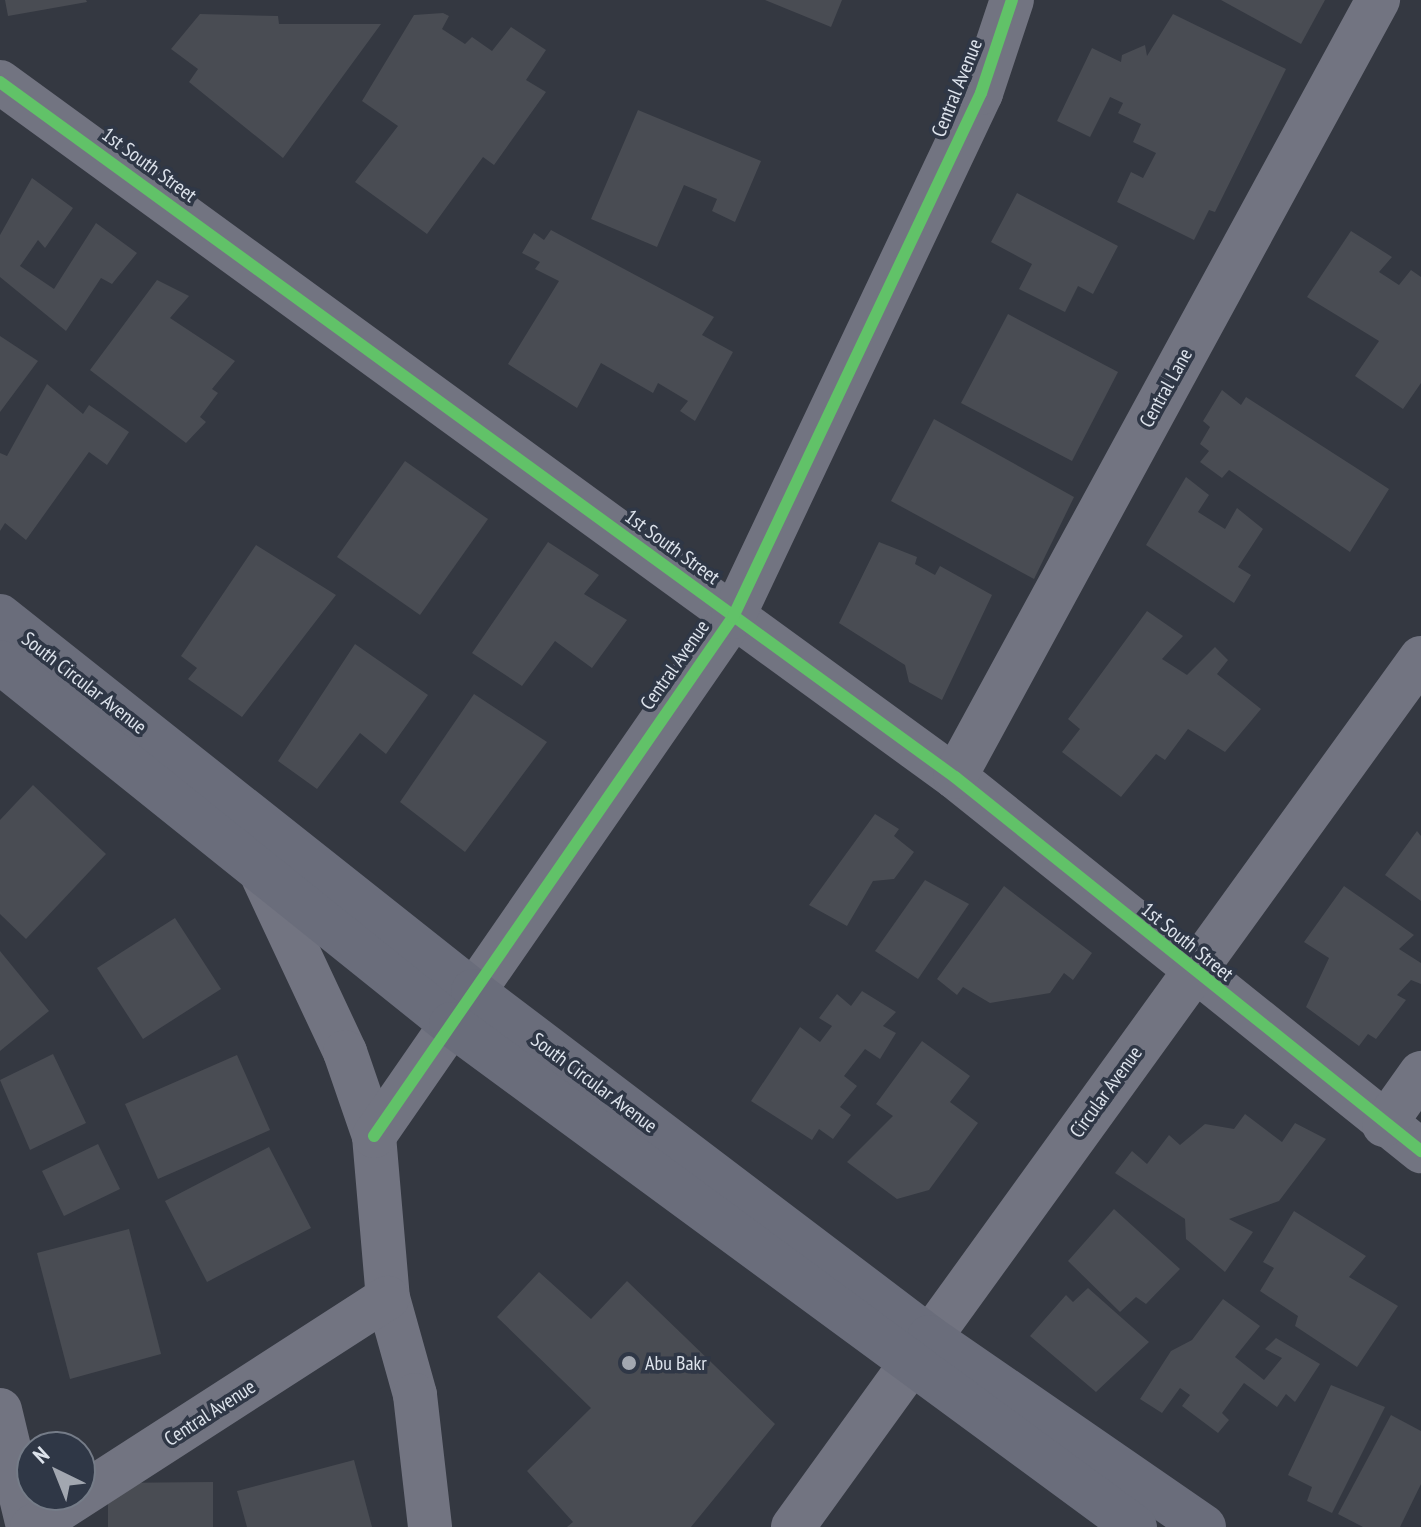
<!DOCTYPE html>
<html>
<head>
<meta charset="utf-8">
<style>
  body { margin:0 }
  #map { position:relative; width:1421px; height:1527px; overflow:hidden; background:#343841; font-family:"PT Sans Narrow",sans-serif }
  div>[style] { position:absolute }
  .building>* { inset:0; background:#494c53 }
  .minor>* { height:44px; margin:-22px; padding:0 22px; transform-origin:22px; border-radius:22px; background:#727481 }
  .tertiary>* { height:44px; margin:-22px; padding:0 22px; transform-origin:22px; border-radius:22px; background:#727481 }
  .secondary>* { height:44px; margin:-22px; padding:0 22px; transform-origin:22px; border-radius:22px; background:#6a6d7b }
  .cycleway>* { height:12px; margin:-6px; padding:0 6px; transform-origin:6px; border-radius:6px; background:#61c268 }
  .dots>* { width:22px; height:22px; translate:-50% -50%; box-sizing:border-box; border:4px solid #2f3746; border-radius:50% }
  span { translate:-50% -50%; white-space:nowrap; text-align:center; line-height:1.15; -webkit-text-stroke:7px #2f3746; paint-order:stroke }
  .street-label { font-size:20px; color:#dde3ec }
  .poi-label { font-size:20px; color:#dde3ec }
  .left { translate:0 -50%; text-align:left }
  .north { position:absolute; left:16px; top:1431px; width:80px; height:80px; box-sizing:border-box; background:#2f3746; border:2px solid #757c88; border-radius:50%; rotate:317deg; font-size:22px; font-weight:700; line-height:32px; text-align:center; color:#dde3ec }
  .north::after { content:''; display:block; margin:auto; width:28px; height:36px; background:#a2a7b0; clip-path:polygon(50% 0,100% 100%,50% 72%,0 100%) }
</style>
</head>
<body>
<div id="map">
  <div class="building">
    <i style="clip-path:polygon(5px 0,86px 0,87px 2px,8px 16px)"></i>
    <i style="clip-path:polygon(765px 0,842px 0,831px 27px)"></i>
    <i style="clip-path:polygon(1221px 0,1325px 0,1301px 44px)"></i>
    <i style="clip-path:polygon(443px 13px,449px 16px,442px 29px,465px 44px,472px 37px,492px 51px,511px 27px,546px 50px,526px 80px,546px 92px,494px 165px,483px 157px,427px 234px,355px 182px,398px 126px,362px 101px,414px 15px)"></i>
    <i style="clip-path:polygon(200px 14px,278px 16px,279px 24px,381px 24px,283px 158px,189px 82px,198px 69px,171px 49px)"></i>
    <i style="clip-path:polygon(1173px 14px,1286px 69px,1215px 212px,1209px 210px,1194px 240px,1117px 202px,1131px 172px,1143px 178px,1156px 153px,1133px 142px,1141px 124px,1118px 113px,1123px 103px,1110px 97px,1090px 137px,1057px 121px,1092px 48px,1121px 62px,1122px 55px,1145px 45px,1147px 56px)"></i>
    <i style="clip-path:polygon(638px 110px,761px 161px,735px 222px,712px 211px,717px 199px,684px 185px,657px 247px,591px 219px)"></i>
    <i style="clip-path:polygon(32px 178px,73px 208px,45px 248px,38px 240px,20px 266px,54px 289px,96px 223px,137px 253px,112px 284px,101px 278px,66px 331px,0 277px,0 235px)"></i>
    <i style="clip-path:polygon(1017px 193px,1118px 246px,1093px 294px,1078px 286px,1065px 312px,1019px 289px,1032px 264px,991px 242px)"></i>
    <i style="clip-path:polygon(551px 230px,714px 317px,702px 335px,733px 352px,695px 421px,680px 411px,688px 401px,658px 383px,653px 393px,601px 363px,577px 408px,508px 364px,559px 281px,535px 269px,540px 262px,522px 253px,534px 233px,544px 240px)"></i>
    <i style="clip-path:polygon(1351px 231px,1392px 257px,1379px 272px,1399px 285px,1411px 270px,1421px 277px,1421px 383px,1403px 409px,1355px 376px,1379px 341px,1307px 297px)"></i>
    <i style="clip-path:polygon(157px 280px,189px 296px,170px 318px,235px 361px,212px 389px,218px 393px,200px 417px,206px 422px,186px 443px,90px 370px)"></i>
    <i style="clip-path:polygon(1008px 314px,1118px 372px,1072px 461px,961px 403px)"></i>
    <i style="clip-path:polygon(0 336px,38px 361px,0 412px)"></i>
    <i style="clip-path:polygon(47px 384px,83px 414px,89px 405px,129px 432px,107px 465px,89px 452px,26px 540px,5px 523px,0 531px,0 453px,7px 456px)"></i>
    <i style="clip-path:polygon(1222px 390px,1241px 405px,1246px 397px,1389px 489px,1350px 552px,1229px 470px,1222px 478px,1200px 462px,1209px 451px,1200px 444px,1210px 427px,1203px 421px)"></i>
    <i style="clip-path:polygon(934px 419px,1074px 497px,1034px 579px,891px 501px)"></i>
    <i style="clip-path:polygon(405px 461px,488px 519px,420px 615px,337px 557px)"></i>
    <i style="clip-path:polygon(1186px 477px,1209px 495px,1198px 512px,1225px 529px,1237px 508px,1263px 529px,1238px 567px,1251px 575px,1234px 603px,1146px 545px)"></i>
    <i style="clip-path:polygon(548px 542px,599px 575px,584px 594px,627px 620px,592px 668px,555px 641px,522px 686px,472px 653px)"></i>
    <i style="clip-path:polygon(879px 542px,917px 557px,915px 564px,935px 575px,940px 566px,992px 595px,942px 700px,909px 682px,905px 665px,839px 623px)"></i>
    <i style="clip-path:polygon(256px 545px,336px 595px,242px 717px,188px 679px,197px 668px,181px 656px)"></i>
    <i style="clip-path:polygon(1147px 611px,1183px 636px,1162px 659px,1187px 675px,1215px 647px,1228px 660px,1217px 674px,1261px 709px,1225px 752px,1188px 729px,1165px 760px,1156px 754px,1121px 797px,1062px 752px,1080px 729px,1068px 719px)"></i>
    <i style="clip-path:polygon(355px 644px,428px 695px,386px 754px,360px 733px,317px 789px,278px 761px)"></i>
    <i style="clip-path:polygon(474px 694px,547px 742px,465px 852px,400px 802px)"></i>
    <i style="clip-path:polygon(33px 785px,106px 854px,26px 939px,0 914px,0 820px)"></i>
    <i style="clip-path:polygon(875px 814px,899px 829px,894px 836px,914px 852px,894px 879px,873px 881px,847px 926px,809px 905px)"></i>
    <i style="clip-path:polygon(1417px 831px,1421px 836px,1421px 901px,1385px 875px)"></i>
    <i style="clip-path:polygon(925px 880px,969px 904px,918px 979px,875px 951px)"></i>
    <i style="clip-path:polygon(1004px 886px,1092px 953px,1073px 980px,1064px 973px,1050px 993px,990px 1003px,963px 987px,957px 995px,937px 979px)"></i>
    <i style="clip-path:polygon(1344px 886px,1414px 935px,1399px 949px,1421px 963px,1421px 984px,1411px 980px,1397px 995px,1406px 1000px,1376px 1039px,1368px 1034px,1359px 1046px,1306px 1007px,1329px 958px,1304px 942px)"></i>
    <i style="clip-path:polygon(175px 918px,221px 989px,143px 1039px,97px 968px)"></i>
    <i style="clip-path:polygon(0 951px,49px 1011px,0 1051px)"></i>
    <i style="clip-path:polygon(862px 991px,896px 1012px,883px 1026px,896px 1033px,880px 1059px,865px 1049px,844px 1076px,857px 1086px,840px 1107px,851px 1115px,833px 1139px,819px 1129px,812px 1140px,751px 1101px,800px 1027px,820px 1042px,832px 1026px,819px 1018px,837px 994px,851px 1006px)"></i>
    <i style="clip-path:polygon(922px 1041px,970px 1076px,950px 1102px,978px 1123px,929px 1190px,897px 1199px,847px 1162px,893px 1116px,876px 1104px)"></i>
    <i style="clip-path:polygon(53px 1054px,86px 1123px,30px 1150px,0 1080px)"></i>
    <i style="clip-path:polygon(237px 1055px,270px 1130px,158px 1179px,125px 1104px)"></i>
    <i style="clip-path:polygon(1245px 1114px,1282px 1142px,1295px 1123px,1326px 1139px,1279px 1201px,1229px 1219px,1253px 1232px,1225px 1272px,1186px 1239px,1185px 1219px,1115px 1173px,1132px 1151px,1147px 1164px,1169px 1135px,1180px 1145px,1205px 1124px,1234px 1129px)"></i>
    <i style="clip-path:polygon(98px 1144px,120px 1189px,64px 1216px,42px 1171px)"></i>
    <i style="clip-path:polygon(269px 1147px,311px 1228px,207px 1282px,165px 1201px)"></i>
    <i style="clip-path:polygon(1114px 1209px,1180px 1269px,1146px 1304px,1136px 1297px,1120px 1312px,1068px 1261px)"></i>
    <i style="clip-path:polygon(1294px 1211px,1366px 1256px,1349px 1277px,1398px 1306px,1357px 1367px,1295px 1326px,1298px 1316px,1260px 1291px,1274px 1268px,1263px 1262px)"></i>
    <i style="clip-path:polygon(129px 1229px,161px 1354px,70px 1379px,37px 1253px)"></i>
    <i style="clip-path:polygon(539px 1272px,591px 1319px,627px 1281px,775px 1424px,691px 1527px,567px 1527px,573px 1522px,527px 1471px,591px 1408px,497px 1317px)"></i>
    <i style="clip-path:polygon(1088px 1288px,1149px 1342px,1096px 1392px,1030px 1336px,1066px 1295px,1073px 1302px)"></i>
    <i style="clip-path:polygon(1223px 1299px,1260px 1326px,1235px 1357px,1264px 1380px,1282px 1358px,1265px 1349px,1276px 1338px,1320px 1364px,1295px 1402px,1286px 1394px,1277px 1407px,1244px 1383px,1222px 1413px,1229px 1420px,1218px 1433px,1182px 1406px,1190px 1395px,1180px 1388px,1162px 1413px,1140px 1399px,1171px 1351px,1192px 1340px)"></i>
    <i style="clip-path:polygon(1331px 1385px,1385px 1407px,1332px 1513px,1307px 1501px,1312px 1487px,1288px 1475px)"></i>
    <i style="clip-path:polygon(1391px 1415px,1421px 1431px,1421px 1484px,1400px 1527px,1363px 1527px,1338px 1514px)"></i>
    <i style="clip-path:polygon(354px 1460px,372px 1527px,247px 1527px,237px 1491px)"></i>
    <i style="clip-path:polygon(213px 1482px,213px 1527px,108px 1527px,108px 1483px)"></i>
  </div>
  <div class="minor">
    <i style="left:0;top:82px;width:1181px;rotate:36.05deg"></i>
    <i style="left:955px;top:777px;width:598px;rotate:38.75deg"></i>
    <i style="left:955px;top:777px;width:885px;rotate:-61.44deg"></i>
    <i style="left:263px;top:877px;width:193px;rotate:64.9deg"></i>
    <i style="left:345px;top:1052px;width:89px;rotate:71deg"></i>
    <i style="left:374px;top:1136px;width:163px;rotate:85.1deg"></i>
    <i style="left:388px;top:1298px;width:101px;rotate:74.4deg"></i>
    <i style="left:415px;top:1395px;width:133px;rotate:83.5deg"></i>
    <i style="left:1384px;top:1125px;width:64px;rotate:-54.6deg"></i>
    <i style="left:374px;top:1136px;width:631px;rotate:-55.33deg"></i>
    <i style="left:733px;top:617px;width:580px;rotate:-64.67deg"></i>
    <i style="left:981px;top:93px;width:98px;rotate:-71.6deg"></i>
    <i style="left:0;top:1410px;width:120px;rotate:76.5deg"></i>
    <i style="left:32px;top:1527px;width:423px;rotate:-32.8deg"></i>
  </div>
  <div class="tertiary">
    <i style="left:793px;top:1527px;width:1072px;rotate:-54.15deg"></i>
  </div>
  <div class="secondary">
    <i style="left:0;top:616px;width:604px;rotate:38.41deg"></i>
    <i style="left:473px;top:991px;width:572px;rotate:37.19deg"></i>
    <i style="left:929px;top:1337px;width:334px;rotate:34.6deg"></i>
    <i style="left:0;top:662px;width:578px;rotate:38.75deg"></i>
    <i style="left:451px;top:1024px;width:849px;rotate:36.33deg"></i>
  </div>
  <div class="cycleway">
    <i style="left:0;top:82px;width:1181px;rotate:36.05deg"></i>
    <i style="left:955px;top:777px;width:598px;rotate:38.75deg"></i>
    <i style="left:374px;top:1136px;width:631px;rotate:-55.33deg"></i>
    <i style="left:733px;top:617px;width:580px;rotate:-64.67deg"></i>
    <i style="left:981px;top:93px;width:98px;rotate:-71.6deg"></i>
  </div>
  <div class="dots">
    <i style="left:629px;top:1363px;background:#a2a7b0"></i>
  </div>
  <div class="street-label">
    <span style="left:957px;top:88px;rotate:-68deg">Central Avenue</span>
    <span style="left:149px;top:165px;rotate:36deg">1st South Street</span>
    <span style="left:1166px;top:388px;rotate:-61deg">Central Lane</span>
    <span style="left:672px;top:547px;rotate:36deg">1st South Street</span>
    <span style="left:675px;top:665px;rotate:-55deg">Central Avenue</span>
    <span style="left:84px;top:683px;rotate:38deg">South Circular Avenue</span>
    <span style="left:1187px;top:942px;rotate:39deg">1st South Street</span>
    <span style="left:594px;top:1083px;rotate:37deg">South Circular Avenue</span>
    <span style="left:1106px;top:1092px;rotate:-54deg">Circular Avenue</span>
    <span style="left:210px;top:1413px;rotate:-33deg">Central Avenue</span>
  </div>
  <div class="poi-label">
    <span class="left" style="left:645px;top:1363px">Abu Bakr</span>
  </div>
  <div class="north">N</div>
</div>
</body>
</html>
